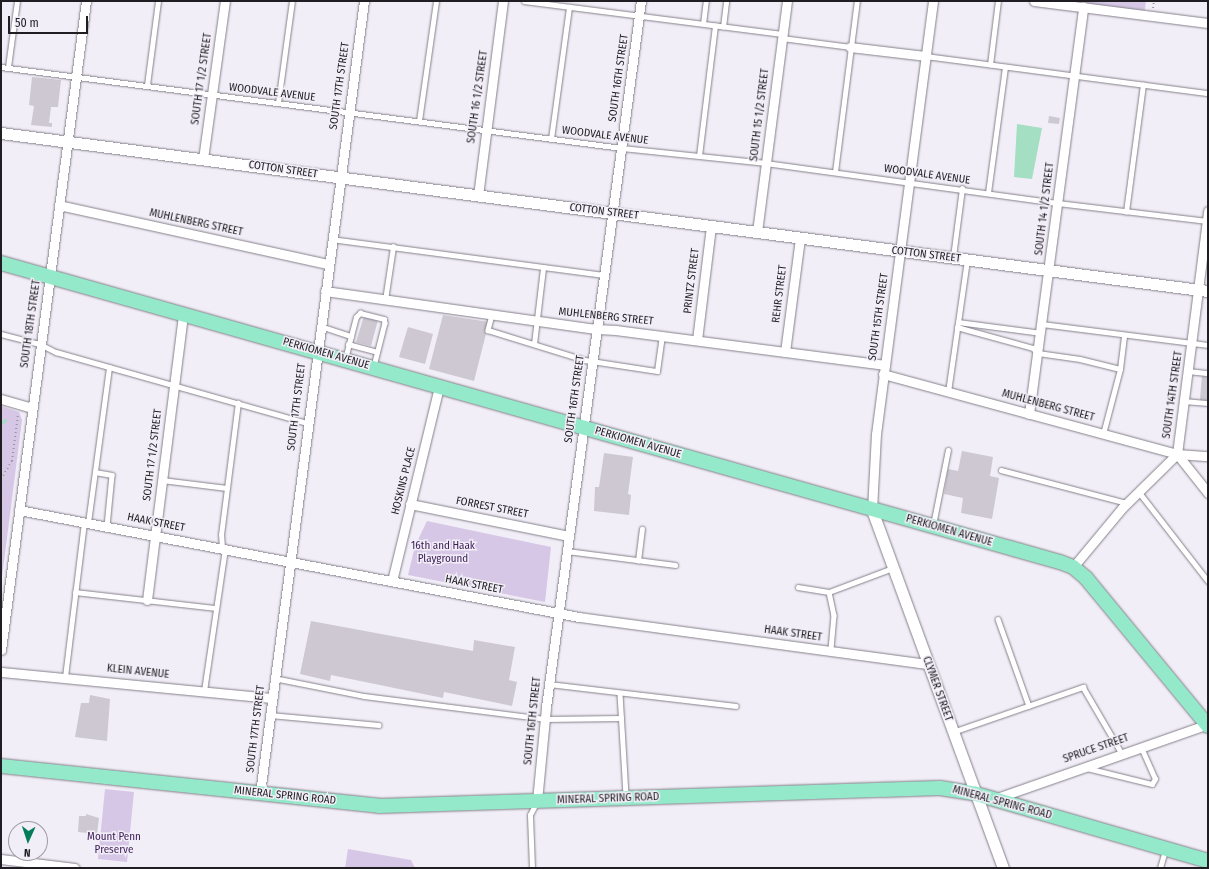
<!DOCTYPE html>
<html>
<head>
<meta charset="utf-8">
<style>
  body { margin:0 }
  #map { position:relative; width:1209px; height:869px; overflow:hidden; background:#f2eef8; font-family:"Fira Sans Condensed",sans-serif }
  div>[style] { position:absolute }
  .green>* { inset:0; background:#d6c7e6 }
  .water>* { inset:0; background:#a4dec3 }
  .stream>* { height:3px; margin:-1.5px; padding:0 1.5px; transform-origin:1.5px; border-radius:1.5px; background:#a4dec3 }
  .building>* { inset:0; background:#cdc8d2 }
  .path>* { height:2px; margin-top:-1px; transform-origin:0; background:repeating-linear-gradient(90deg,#98959c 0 1px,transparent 0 4px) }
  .roads { filter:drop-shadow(0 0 1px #848089) drop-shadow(0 0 1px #848089) }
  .service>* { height:4.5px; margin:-2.25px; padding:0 2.25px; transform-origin:2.25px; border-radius:2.25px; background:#fff }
  .minor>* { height:9px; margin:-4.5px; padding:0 4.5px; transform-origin:4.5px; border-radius:4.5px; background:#fff }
  .tertiary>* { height:11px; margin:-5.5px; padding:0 5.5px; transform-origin:5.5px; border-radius:5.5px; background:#fff }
  .primary>* { height:14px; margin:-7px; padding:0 7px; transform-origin:7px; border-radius:7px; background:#94e9ca }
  span { translate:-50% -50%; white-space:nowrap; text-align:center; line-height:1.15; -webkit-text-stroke:3px #f2eef8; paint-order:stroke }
  .street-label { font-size:11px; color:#201e22 }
  .park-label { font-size:11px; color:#3c1d55 }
  .frame { position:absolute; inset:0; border:2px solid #201e22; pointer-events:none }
  .north { position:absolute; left:8px; top:821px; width:40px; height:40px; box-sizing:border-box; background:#f2eef8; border:1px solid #9e9ba2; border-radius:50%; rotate:183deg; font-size:11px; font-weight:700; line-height:16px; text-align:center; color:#201e22 }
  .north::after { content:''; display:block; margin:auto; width:14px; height:18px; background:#057c59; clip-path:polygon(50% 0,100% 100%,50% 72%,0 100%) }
  .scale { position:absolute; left:8px; top:16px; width:80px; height:18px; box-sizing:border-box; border:2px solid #201e22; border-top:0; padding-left:5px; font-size:12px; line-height:14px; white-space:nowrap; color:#201e22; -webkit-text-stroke:3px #f2eef8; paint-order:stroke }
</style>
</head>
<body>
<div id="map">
  <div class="green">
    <i style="clip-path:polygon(1034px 1px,1146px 1px,1144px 15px)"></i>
    <i style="clip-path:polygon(1px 406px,19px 412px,22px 420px,1px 585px)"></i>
    <i style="clip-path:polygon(427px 521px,551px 547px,545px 602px,408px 575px,415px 546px)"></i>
    <i style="clip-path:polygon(105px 789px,134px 792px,127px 862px,98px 859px)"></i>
    <i style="clip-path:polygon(348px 849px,411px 860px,415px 868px,345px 868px)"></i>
  </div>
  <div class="water">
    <i style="clip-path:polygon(1017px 124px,1042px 128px,1032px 179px,1014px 177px)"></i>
  </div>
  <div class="stream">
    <i style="left:1px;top:423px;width:5px;rotate:-37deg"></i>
  </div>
  <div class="building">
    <i style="clip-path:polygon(32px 77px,61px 80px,58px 107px,51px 107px,49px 123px,52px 123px,52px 127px,31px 125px,34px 106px,29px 105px)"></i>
    <i style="clip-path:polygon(1049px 116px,1060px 118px,1059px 124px,1048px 123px)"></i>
    <i style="clip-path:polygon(443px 315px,489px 322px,474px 381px,429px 369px)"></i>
    <i style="clip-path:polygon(364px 316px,378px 320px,371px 346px,356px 342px)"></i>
    <i style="clip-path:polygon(408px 327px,433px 334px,425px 364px,399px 357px)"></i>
    <i style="clip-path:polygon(1202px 376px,1208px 377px,1208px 401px,1200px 400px)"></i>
    <i style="clip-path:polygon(962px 451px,993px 457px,990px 476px,999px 478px,992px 519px,961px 513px,963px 498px,944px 494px,948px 469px,958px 471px)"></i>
    <i style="clip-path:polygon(604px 453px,633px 457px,628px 494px,631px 495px,629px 515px,594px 511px,595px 487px,599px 487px)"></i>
    <i style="clip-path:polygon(311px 621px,473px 651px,474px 640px,515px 647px,509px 680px,517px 682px,512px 706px,444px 692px,443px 698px,331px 675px,330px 681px,300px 674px)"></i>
    <i style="clip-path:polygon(90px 695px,110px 699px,107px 741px,75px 737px,81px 703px,89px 703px)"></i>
    <i style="clip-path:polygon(86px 814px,99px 818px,97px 834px,78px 832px,79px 816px,86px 816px)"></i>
  </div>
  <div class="path">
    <i style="left:1153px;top:8px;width:7px;rotate:-82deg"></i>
    <i style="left:1px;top:479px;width:21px;rotate:-59deg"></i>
    <i style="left:12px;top:461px;width:47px;rotate:-82.7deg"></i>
  </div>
  <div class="roads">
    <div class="service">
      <i style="left:524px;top:1px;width:260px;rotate:7.3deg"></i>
      <i style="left:703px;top:24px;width:23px;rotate:-83deg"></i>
      <i style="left:723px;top:27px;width:26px;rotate:-83deg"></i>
      <i style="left:782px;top:38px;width:69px;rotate:7.5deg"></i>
      <i style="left:926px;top:56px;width:284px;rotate:7.5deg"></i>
      <i style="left:990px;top:65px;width:64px;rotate:-82.9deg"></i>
      <i style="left:1px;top:67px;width:626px;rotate:7.43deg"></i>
      <i style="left:622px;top:148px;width:145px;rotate:5.9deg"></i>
      <i style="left:766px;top:163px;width:295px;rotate:7.8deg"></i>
      <i style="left:1058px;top:203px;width:150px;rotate:6.9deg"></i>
      <i style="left:8px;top:67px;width:67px;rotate:-82.2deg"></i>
      <i style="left:147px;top:85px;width:85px;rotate:-82.5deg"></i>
      <i style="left:278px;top:103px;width:103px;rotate:-82.2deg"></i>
      <i style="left:419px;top:121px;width:121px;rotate:-81.9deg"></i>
      <i style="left:551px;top:139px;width:133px;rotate:-82.2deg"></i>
      <i style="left:699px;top:156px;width:131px;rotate:-83deg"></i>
      <i style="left:835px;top:172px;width:172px;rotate:-82.7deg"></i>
      <i style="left:988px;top:193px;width:127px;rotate:-82.3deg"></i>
      <i style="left:1126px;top:212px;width:128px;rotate:-82.4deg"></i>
      <i style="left:331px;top:239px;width:275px;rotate:7.5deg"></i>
      <i style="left:953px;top:257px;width:69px;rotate:-82.5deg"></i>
      <i style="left:385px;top:300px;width:54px;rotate:-81.4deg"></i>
      <i style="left:492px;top:315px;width:16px;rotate:105deg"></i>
      <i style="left:488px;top:330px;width:102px;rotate:17.2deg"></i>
      <i style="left:585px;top:360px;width:73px;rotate:8.7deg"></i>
      <i style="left:657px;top:371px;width:35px;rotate:-82deg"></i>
      <i style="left:958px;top:322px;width:84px;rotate:7.5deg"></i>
      <i style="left:1042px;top:324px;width:167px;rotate:7.2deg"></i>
      <i style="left:320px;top:326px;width:33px;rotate:18deg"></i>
      <i style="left:957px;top:327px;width:79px;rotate:15.4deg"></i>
      <i style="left:1033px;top:348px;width:7px;rotate:45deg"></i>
      <i style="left:1038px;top:353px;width:42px;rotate:8.1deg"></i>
      <i style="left:1080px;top:359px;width:41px;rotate:14deg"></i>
      <i style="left:1px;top:334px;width:40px;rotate:14.4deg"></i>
      <i style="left:40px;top:344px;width:18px;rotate:27deg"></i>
      <i style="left:56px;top:352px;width:261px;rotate:15.8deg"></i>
      <i style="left:348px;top:344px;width:30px;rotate:15deg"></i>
      <i style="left:534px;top:344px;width:77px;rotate:-83.2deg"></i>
      <i style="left:345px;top:359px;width:43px;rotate:-75.3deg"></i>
      <i style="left:356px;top:317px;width:6px;rotate:-45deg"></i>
      <i style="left:360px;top:313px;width:25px;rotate:14deg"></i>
      <i style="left:384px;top:319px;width:4px;rotate:76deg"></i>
      <i style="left:385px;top:323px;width:44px;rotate:104.3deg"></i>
      <i style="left:1188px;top:371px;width:20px;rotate:6deg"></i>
      <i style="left:948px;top:392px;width:133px;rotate:-81.8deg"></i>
      <i style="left:1184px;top:401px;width:24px;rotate:5deg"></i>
      <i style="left:1103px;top:434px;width:67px;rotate:-75.3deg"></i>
      <i style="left:1120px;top:369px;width:34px;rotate:-83deg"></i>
      <i style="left:1001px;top:470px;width:130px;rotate:14.7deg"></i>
      <i style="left:95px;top:472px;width:17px;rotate:10deg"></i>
      <i style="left:112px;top:475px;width:51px;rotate:95.6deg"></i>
      <i style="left:162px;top:480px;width:65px;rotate:7deg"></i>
      <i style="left:1139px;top:492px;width:113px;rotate:52.2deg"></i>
      <i style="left:88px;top:523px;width:157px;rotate:-82.3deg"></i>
      <i style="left:933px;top:525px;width:76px;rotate:-78.7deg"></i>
      <i style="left:222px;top:548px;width:13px;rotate:-94deg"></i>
      <i style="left:221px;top:535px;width:133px;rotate:-82.7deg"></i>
      <i style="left:567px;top:551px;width:109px;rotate:7.4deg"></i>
      <i style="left:638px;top:561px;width:32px;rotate:-83deg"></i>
      <i style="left:798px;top:587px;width:31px;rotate:9deg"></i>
      <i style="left:829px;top:592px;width:68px;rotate:-20.6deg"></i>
      <i style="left:75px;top:592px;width:142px;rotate:6.5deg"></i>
      <i style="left:829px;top:592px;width:24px;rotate:78deg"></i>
      <i style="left:834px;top:615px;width:36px;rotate:95deg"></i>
      <i style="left:998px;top:619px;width:92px;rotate:70.4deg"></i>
      <i style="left:65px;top:677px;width:156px;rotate:-83deg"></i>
      <i style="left:274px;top:678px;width:92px;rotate:11.3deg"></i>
      <i style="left:364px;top:696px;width:182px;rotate:7.2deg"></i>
      <i style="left:545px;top:719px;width:76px;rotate:-0.8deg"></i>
      <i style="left:549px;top:684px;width:188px;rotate:6.7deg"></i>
      <i style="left:204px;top:691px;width:145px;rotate:-81.6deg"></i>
      <i style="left:620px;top:694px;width:102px;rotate:86.6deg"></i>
      <i style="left:270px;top:715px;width:109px;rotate:5.2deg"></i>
      <i style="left:953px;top:732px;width:138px;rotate:-19.1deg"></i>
      <i style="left:1083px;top:687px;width:75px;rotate:59.7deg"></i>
      <i style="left:1087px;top:768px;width:67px;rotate:13.8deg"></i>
      <i style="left:1152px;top:784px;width:6px;rotate:-59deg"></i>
      <i style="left:1155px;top:779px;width:35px;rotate:-114deg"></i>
      <i style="left:532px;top:868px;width:53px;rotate:-92.2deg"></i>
      <i style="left:530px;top:815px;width:13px;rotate:-63deg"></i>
      <i style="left:1160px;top:868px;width:19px;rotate:-74deg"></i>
    </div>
    <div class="minor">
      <i style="left:1034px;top:1px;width:175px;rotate:7.2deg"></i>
      <i style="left:850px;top:47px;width:77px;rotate:6.8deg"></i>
      <i style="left:203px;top:159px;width:160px;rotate:-82.1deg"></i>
      <i style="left:478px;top:196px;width:197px;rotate:-82.7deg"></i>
      <i style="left:59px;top:205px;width:275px;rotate:12.4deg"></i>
      <i style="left:757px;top:232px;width:233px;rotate:-82.6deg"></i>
      <i style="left:325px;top:291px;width:275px;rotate:8deg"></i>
      <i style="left:597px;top:329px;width:19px;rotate:3deg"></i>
      <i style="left:616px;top:330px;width:271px;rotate:7.4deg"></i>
      <i style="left:697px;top:340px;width:115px;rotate:-83deg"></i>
      <i style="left:785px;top:352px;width:115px;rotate:-82.5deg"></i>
      <i style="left:883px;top:374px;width:305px;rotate:15.2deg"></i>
      <i style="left:1177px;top:454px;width:31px;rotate:4deg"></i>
      <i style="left:1px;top:399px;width:32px;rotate:16deg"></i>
      <i style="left:1029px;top:414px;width:411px;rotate:-82.4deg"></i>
      <i style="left:1177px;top:454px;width:50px;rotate:51.5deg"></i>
      <i style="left:410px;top:504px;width:162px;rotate:11.4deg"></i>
      <i style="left:19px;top:510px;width:570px;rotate:10.82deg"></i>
      <i style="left:579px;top:617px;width:352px;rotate:7.7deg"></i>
      <i style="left:872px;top:510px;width:76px;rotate:-87deg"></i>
      <i style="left:876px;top:434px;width:437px;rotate:-82.5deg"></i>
      <i style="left:1073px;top:567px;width:77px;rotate:-50.3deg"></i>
      <i style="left:1122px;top:508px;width:77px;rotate:-44.5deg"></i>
      <i style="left:1177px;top:454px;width:245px;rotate:-82.7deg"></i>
      <i style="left:392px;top:581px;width:201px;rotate:-76.4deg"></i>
      <i style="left:147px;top:600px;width:288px;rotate:-82.8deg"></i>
      <i style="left:1px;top:650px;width:655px;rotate:-82.54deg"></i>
      <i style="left:1px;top:672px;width:272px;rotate:5.5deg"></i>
      <i style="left:260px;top:793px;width:799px;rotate:-82.52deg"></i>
      <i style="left:994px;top:799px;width:227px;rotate:-19.3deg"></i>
      <i style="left:537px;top:801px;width:94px;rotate:-84.5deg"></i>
      <i style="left:546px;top:707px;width:712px;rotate:-82.34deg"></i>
      <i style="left:1px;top:859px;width:74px;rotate:7deg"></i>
    </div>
    <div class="tertiary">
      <i style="left:1px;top:133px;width:1217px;rotate:7.46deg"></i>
      <i style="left:872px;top:510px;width:381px;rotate:69.9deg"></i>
    </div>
    <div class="primary">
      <i style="left:1px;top:263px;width:1100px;rotate:15.77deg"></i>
      <i style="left:1060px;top:562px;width:14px;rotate:21deg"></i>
      <i style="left:1073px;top:567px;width:17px;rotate:40deg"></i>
      <i style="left:1086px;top:578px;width:192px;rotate:50.5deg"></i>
      <i style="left:1px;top:766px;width:380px;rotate:6deg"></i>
      <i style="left:379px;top:806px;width:561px;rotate:-1.84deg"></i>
      <i style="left:940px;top:788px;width:36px;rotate:9deg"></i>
      <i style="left:976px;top:794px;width:241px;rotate:16.1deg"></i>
    </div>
  </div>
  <div class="street-label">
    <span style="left:619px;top:78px;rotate:-82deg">SOUTH 16TH STREET</span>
    <span style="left:202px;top:79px;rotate:-82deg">SOUTH 17 1/2 STREET</span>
    <span style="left:340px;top:86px;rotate:-82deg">SOUTH 17TH STREET</span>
    <span style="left:272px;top:93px;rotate:7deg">WOODVALE AVENUE</span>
    <span style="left:478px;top:97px;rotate:-82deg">SOUTH 16 1/2 STREET</span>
    <span style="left:760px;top:115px;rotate:-83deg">SOUTH 15 1/2 STREET</span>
    <span style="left:605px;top:136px;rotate:7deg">WOODVALE AVENUE</span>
    <span style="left:283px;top:170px;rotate:8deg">COTTON STREET</span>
    <span style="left:927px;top:175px;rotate:8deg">WOODVALE AVENUE</span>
    <span style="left:1045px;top:209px;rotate:-83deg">SOUTH 14 1/2 STREET</span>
    <span style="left:604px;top:212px;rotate:7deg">COTTON STREET</span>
    <span style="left:196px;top:223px;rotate:12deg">MUHLENBERG STREET</span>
    <span style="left:926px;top:255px;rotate:7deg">COTTON STREET</span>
    <span style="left:692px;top:281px;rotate:-83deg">PRINTZ STREET</span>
    <span style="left:780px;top:294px;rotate:-83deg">REHR STREET</span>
    <span style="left:606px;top:317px;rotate:6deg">MUHLENBERG STREET</span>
    <span style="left:879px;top:317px;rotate:-82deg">SOUTH 15TH STREET</span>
    <span style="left:31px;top:324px;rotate:-82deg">SOUTH 18TH STREET</span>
    <span style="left:326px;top:354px;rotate:16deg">PERKIOMEN AVENUE</span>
    <span style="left:1173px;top:395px;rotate:-82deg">SOUTH 14TH STREET</span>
    <span style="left:575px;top:399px;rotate:-82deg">SOUTH 16TH STREET</span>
    <span style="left:1048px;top:406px;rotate:15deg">MUHLENBERG STREET</span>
    <span style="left:297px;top:407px;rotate:-83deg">SOUTH 17TH STREET</span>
    <span style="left:638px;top:443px;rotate:16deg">PERKIOMEN AVENUE</span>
    <span style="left:153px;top:455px;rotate:-83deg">SOUTH 17 1/2 STREET</span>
    <span style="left:404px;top:481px;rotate:-76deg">HOSKINS PLACE</span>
    <span style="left:492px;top:508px;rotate:11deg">FORREST STREET</span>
    <span style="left:156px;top:523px;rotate:11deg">HAAK STREET</span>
    <span style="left:949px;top:531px;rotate:16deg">PERKIOMEN AVENUE</span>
    <span style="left:474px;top:585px;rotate:11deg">HAAK STREET</span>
    <span style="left:793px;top:634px;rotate:8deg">HAAK STREET</span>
    <span style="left:138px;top:672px;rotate:6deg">KLEIN AVENUE</span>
    <span style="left:937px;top:689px;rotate:70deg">CLYMER STREET</span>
    <span style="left:533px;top:721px;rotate:-84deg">SOUTH 16TH STREET</span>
    <span style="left:256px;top:729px;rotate:-83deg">SOUTH 17TH STREET</span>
    <span style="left:1096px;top:749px;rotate:-19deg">SPRUCE STREET</span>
    <span style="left:285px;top:796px;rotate:6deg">MINERAL SPRING ROAD</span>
    <span style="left:608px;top:799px;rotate:-2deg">MINERAL SPRING ROAD</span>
    <span style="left:1002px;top:803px;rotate:15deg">MINERAL SPRING ROAD</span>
  </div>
  <div class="park-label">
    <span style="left:443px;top:553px">16th and Haak<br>Playground</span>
    <span style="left:114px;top:844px">Mount Penn<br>Preserve</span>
  </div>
  <div class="frame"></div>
  <div class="north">N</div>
  <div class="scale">50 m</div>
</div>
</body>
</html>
